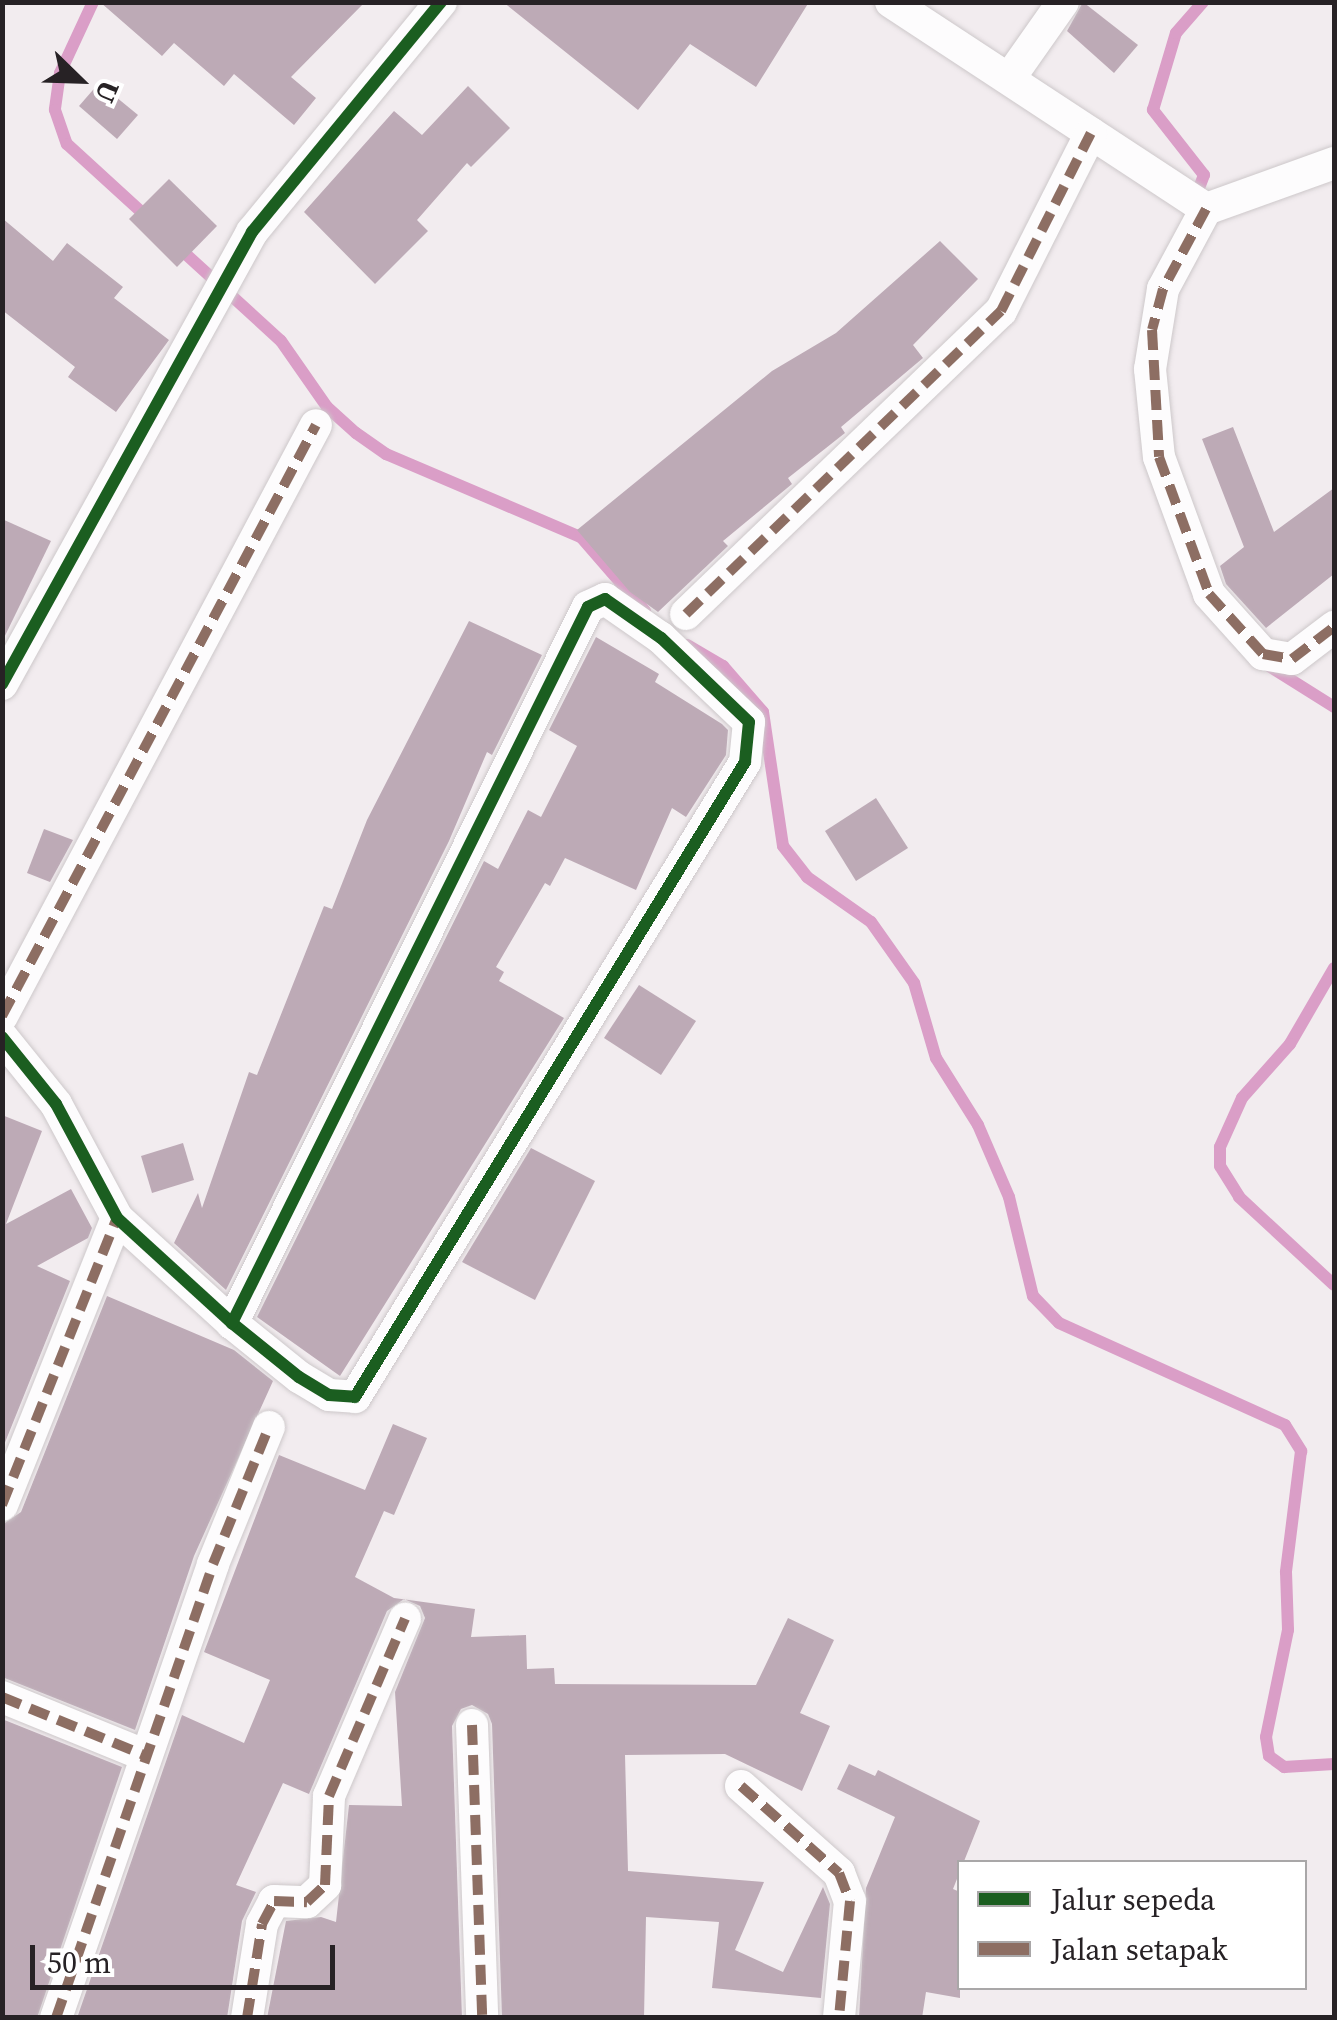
<!DOCTYPE html>
<html>
<head>
<meta charset="utf-8">
<style>
  body { margin:0 }
  #map { position:relative; width:1337px; height:2020px; overflow:hidden; background:#f2ecef; font-family:"Source Serif 4",serif }
  div>[style] { position:absolute }
  .stream>* { height:12px; margin:-6px; padding:0 6px; transform-origin:6px; border-radius:6px; background:#da9ec7 }
  .building>* { inset:0; background:#bdaab6 }
  .roads { filter:drop-shadow(0 0 2px #cdc8ca) drop-shadow(0 0 2px #cdc8ca) }
  .street>* { height:32px; margin:-16px; padding:0 16px; transform-origin:16px; border-radius:16px; background:#fdfcfd }
  .quiet>* { height:10px; margin-top:-5px; transform-origin:0; background:repeating-linear-gradient(90deg,#8d6e63 0 20px,transparent 0 30px) }
  .cycleway>* { height:12px; margin:-6px; padding:0 6px; transform-origin:6px; border-radius:6px; background:#1b5e20 }
  span { translate:-50% -50%; white-space:nowrap; text-align:center; line-height:1.15; -webkit-text-stroke:10px #fff; paint-order:stroke }
  .frame { position:absolute; inset:0; border:5px solid #272225; pointer-events:none }
  .legend { position:absolute; left:957px; top:1860px; width:350px; height:130px; box-sizing:border-box; background:#fff; border:2px solid #a9a7a8; margin:0; padding:12px 18px; list-style:none; font-size:30px; color:#272225 }
  .legend li { display:flex; align-items:center; gap:20px; height:50px }
  .legend b { width:50px; border:2px solid #a9a7a8 }
  .north { position:absolute; left:30px; top:30px; width:100px; height:100px; -webkit-text-stroke:8px #fff; paint-order:stroke; rotate:113deg; font-size:28px; font-weight:700; line-height:40px; text-align:center; color:#272225 }
  .north::after { content:''; display:block; margin:auto; width:35px; height:45px; background:#272225; clip-path:polygon(50% 0,100% 100%,50% 72%,0 100%) }
  .scale { position:absolute; left:30px; top:1945px; width:305px; height:45px; box-sizing:border-box; border:5px solid #272225; border-top:0; padding-left:12px; font-size:30px; line-height:35px; white-space:nowrap; color:#272225; -webkit-text-stroke:8px #fff; paint-order:stroke }
</style>
</head>
<body>
<div id="map">
  <div class="stream">
    <i style="left:93px;top:2px;width:78px;rotate:114.9deg"></i>
    <i style="left:60px;top:73px;width:37px;rotate:98deg"></i>
    <i style="left:55px;top:110px;width:36px;rotate:71deg"></i>
    <i style="left:67px;top:144px;width:111px;rotate:42.4deg"></i>
    <i style="left:1194px;top:201px;width:28px;rotate:-69deg"></i>
    <i style="left:1204px;top:175px;width:83px;rotate:-128.1deg"></i>
    <i style="left:1153px;top:110px;width:80px;rotate:-73.4deg"></i>
    <i style="left:1176px;top:33px;width:41px;rotate:-48.9deg"></i>
    <i style="left:178px;top:247px;width:139px;rotate:42.4deg"></i>
    <i style="left:281px;top:341px;width:80px;rotate:55.1deg"></i>
    <i style="left:327px;top:407px;width:39px;rotate:42deg"></i>
    <i style="left:356px;top:433px;width:37px;rotate:35deg"></i>
    <i style="left:386px;top:454px;width:212px;rotate:23.1deg"></i>
    <i style="left:581px;top:537px;width:98px;rotate:49.1deg"></i>
    <i style="left:687px;top:645px;width:42px;rotate:30.3deg"></i>
    <i style="left:723px;top:666px;width:61px;rotate:49deg"></i>
    <i style="left:763px;top:712px;width:135px;rotate:81.5deg"></i>
    <i style="left:783px;top:846px;width:39px;rotate:52deg"></i>
    <i style="left:807px;top:877px;width:78px;rotate:35.1deg"></i>
    <i style="left:871px;top:922px;width:75px;rotate:54.8deg"></i>
    <i style="left:914px;top:983px;width:78px;rotate:73.7deg"></i>
    <i style="left:936px;top:1058px;width:79px;rotate:57.9deg"></i>
    <i style="left:978px;top:1125px;width:78px;rotate:66.7deg"></i>
    <i style="left:1009px;top:1197px;width:102px;rotate:76.4deg"></i>
    <i style="left:1033px;top:1296px;width:37px;rotate:46deg"></i>
    <i style="left:1059px;top:1323px;width:248px;rotate:24.3deg"></i>
    <i style="left:1285px;top:1425px;width:31px;rotate:58deg"></i>
    <i style="left:1301px;top:1451px;width:122px;rotate:97.1deg"></i>
    <i style="left:1286px;top:1572px;width:58px;rotate:88deg"></i>
    <i style="left:1288px;top:1630px;width:109px;rotate:101.6deg"></i>
    <i style="left:1266px;top:1737px;width:19px;rotate:81deg"></i>
    <i style="left:1269px;top:1756px;width:19px;rotate:36deg"></i>
    <i style="left:1284px;top:1767px;width:50px;rotate:-3.4deg"></i>
    <i style="left:1269px;top:666px;width:77px;rotate:32.2deg"></i>
    <i style="left:1334px;top:968px;width:88px;rotate:120.1deg"></i>
    <i style="left:1290px;top:1044px;width:72px;rotate:131.6deg"></i>
    <i style="left:1242px;top:1098px;width:54px;rotate:114.2deg"></i>
    <i style="left:1220px;top:1147px;width:19px;rotate:90deg"></i>
    <i style="left:1220px;top:1166px;width:36px;rotate:58deg"></i>
    <i style="left:1239px;top:1197px;width:129px;rotate:42.8deg"></i>
  </div>
  <div class="building">
    <i style="clip-path:polygon(100px 2px,365px 2px,291px 77px,316px 98px,294px 125px,234px 74px,224px 86px,174px 43px,162px 56px)"></i>
    <i style="clip-path:polygon(503px 2px,809px 2px,756px 87px,690px 44px,638px 110px)"></i>
    <i style="clip-path:polygon(1083px 2px,1138px 45px,1114px 73px,1067px 31px)"></i>
    <i style="clip-path:polygon(99px 83px,138px 115px,117px 139px,79px 106px)"></i>
    <i style="clip-path:polygon(468px 86px,510px 128px,471px 167px,467px 163px,417px 220px,428px 231px,375px 284px,304px 212px,394px 111px,422px 135px)"></i>
    <i style="clip-path:polygon(169px 179px,217px 226px,177px 267px,129px 219px)"></i>
    <i style="clip-path:polygon(2px 218px,53px 261px,67px 243px,123px 287px,114px 298px,169px 340px,116px 412px,68px 377px,75px 367px,2px 310px)"></i>
    <i style="clip-path:polygon(940px 241px,978px 279px,913px 345px,923px 358px,841px 427px,845px 433px,788px 478px,792px 484px,723px 541px,728px 546px,658px 612px,630px 592px,577px 530px,772px 371px,836px 333px)"></i>
    <i style="clip-path:polygon(1233px 427px,1274px 532px,1334px 488px,1334px 574px,1266px 628px,1226px 584px,1220px 566px,1244px 547px,1202px 439px)"></i>
    <i style="clip-path:polygon(2px 519px,51px 541px,2px 642px)"></i>
    <i style="clip-path:polygon(469px 621px,542px 655px,492px 755px,487px 752px,449px 841px,226px 1290px,174px 1243px,198px 1193px,202px 1208px,249px 1072px,257px 1075px,324px 906px,332px 909px,367px 820px)"></i>
    <i style="clip-path:polygon(596px 637px,659px 674px,655px 682px,722px 724px,728px 730px,726px 755px,686px 817px,672px 808px,636px 890px,565px 858px,550px 886px,545px 883px,496px 967px,504px 972px,499px 981px,564px 1018px,340px 1376px,257px 1317px,484px 861px,498px 869px,528px 810px,541px 817px,577px 746px,549px 730px)"></i>
    <i style="clip-path:polygon(876px 798px,908px 848px,856px 881px,825px 831px)"></i>
    <i style="clip-path:polygon(44px 829px,73px 840px,50px 882px,27px 873px)"></i>
    <i style="clip-path:polygon(639px 985px,696px 1021px,661px 1075px,604px 1038px)"></i>
    <i style="clip-path:polygon(2px 1115px,42px 1131px,6px 1224px,71px 1189px,92px 1228px,88px 1238px,37px 1266px,70px 1281px,2px 1450px)"></i>
    <i style="clip-path:polygon(183px 1143px,194px 1180px,152px 1193px,141px 1156px)"></i>
    <i style="clip-path:polygon(531px 1148px,595px 1181px,535px 1300px,462px 1262px)"></i>
    <i style="clip-path:polygon(107px 1296px,234px 1350px,273px 1381px,194px 1556px,135px 1730px,2px 1677px,2px 1525px,21px 1512px)"></i>
    <i style="clip-path:polygon(393px 1424px,427px 1438px,394px 1515px,384px 1511px,355px 1577px,394px 1598px,475px 1609px,471px 1637px,526px 1635px,527px 1669px,554px 1668px,555px 1684px,756px 1685px,788px 1618px,834px 1640px,800px 1713px,830px 1726px,802px 1791px,725px 1754px,625px 1755px,628px 1871px,764px 1882px,735px 1950px,783px 1972px,823px 1887px,830px 1904px,821px 1998px,712px 1988px,719px 1922px,646px 1917px,644px 2018px,502px 2018px,492px 1724px,488px 1714px,472px 1705px,461px 1709px,452px 1726px,462px 2018px,267px 2018px,286px 1921px,321px 1917px,336px 1922px,349px 1805px,402px 1806px,395px 1692px,425px 1618px,420px 1606px,404px 1599px,387px 1611px,309px 1794px,283px 1783px,236px 1885px,256px 1892px,242px 1921px,227px 2018px,77px 2018px,182px 1715px,244px 1743px,270px 1680px,204px 1652px,279px 1455px,365px 1490px)"></i>
    <i style="clip-path:polygon(2px 1719px,122px 1767px,37px 2018px,2px 2018px)"></i>
    <i style="clip-path:polygon(849px 1764px,875px 1776px,878px 1770px,980px 1821px,953px 1889px,960px 1892px,960px 1998px,926px 1992px,922px 2018px,859px 2018px,866px 1888px,895px 1817px,837px 1789px)"></i>
  </div>
  <div class="roads">
    <div class="street">
      <i style="left:891px;top:2px;width:377px;rotate:33.3deg"></i>
      <i style="left:1011px;top:76px;width:90px;rotate:-54.9deg"></i>
      <i style="left:1334px;top:163px;width:136px;rotate:160.2deg"></i>
      <i style="left:1206px;top:209px;width:91px;rotate:118.3deg"></i>
      <i style="left:1163px;top:289px;width:81px;rotate:99.2deg"></i>
      <i style="left:1150px;top:369px;width:88px;rotate:84.2deg"></i>
      <i style="left:1159px;top:457px;width:146px;rotate:69.9deg"></i>
      <i style="left:1209px;top:594px;width:81px;rotate:48deg"></i>
      <i style="left:1263px;top:654px;width:29px;rotate:10deg"></i>
      <i style="left:1292px;top:659px;width:53px;rotate:-37.3deg"></i>
      <i style="left:686px;top:614px;width:437px;rotate:-43.9deg"></i>
      <i style="left:1001px;top:311px;width:199px;rotate:-63.2deg"></i>
      <i style="left:2px;top:684px;width:517px;rotate:-61.05deg"></i>
      <i style="left:252px;top:232px;width:298px;rotate:-50.6deg"></i>
      <i style="left:2px;top:1016px;width:669px;rotate:-62.02deg"></i>
      <i style="left:2px;top:1037px;width:86px;rotate:51.1deg"></i>
      <i style="left:56px;top:1104px;width:129px;rotate:61.8deg"></i>
      <i style="left:117px;top:1218px;width:156px;rotate:42.4deg"></i>
      <i style="left:232px;top:1323px;width:86px;rotate:38.9deg"></i>
      <i style="left:299px;top:1377px;width:35px;rotate:31deg"></i>
      <i style="left:329px;top:1395px;width:26px;rotate:4deg"></i>
      <i style="left:355px;top:1397px;width:745px;rotate:-58.44deg"></i>
      <i style="left:745px;top:762px;width:40px;rotate:-84.3deg"></i>
      <i style="left:749px;top:722px;width:122px;rotate:-136.3deg"></i>
      <i style="left:661px;top:638px;width:68px;rotate:-145.1deg"></i>
      <i style="left:605px;top:599px;width:19px;rotate:155deg"></i>
      <i style="left:588px;top:607px;width:800px;rotate:116.44deg"></i>
      <i style="left:2px;top:1505px;width:309px;rotate:-68.2deg"></i>
      <i style="left:2px;top:1697px;width:153px;rotate:22.2deg"></i>
      <i style="left:472px;top:1725px;width:293px;rotate:88deg"></i>
      <i style="left:741px;top:1786px;width:131px;rotate:41.6deg"></i>
      <i style="left:839px;top:1873px;width:30px;rotate:69deg"></i>
      <i style="left:850px;top:1901px;width:118px;rotate:95.4deg"></i>
      <i style="left:56px;top:2018px;width:480px;rotate:-70.9deg"></i>
      <i style="left:213px;top:1564px;width:148px;rotate:-67.8deg"></i>
      <i style="left:247px;top:2018px;width:95px;rotate:-80.9deg"></i>
      <i style="left:262px;top:1924px;width:26px;rotate:-62deg"></i>
      <i style="left:274px;top:1901px;width:33px;rotate:2deg"></i>
      <i style="left:307px;top:1902px;width:25px;rotate:-43deg"></i>
      <i style="left:325px;top:1885px;width:89px;rotate:-87.4deg"></i>
      <i style="left:329px;top:1796px;width:193px;rotate:-66.8deg"></i>
    </div>
  </div>
  <div class="quiet">
    <i style="left:1206px;top:209px;width:91px;rotate:118.3deg"></i>
    <i style="left:1163px;top:289px;width:42px;rotate:105deg"></i>
    <i style="left:1152px;top:330px;width:127px;rotate:86.8deg"></i>
    <i style="left:1159px;top:457px;width:146px;rotate:69.9deg"></i>
    <i style="left:1209px;top:594px;width:81px;rotate:48deg"></i>
    <i style="left:1263px;top:654px;width:29px;rotate:10deg"></i>
    <i style="left:1292px;top:659px;width:53px;rotate:-37.3deg"></i>
    <i style="left:686px;top:614px;width:437px;rotate:-43.9deg"></i>
    <i style="left:1001px;top:311px;width:199px;rotate:-63.2deg"></i>
    <i style="left:2px;top:1016px;width:669px;rotate:-62.02deg"></i>
    <i style="left:2px;top:1505px;width:309px;rotate:-68.2deg"></i>
    <i style="left:2px;top:1697px;width:153px;rotate:22.2deg"></i>
    <i style="left:472px;top:1725px;width:293px;rotate:88deg"></i>
    <i style="left:741px;top:1786px;width:131px;rotate:41.6deg"></i>
    <i style="left:839px;top:1873px;width:30px;rotate:69deg"></i>
    <i style="left:850px;top:1901px;width:118px;rotate:95.4deg"></i>
    <i style="left:56px;top:2018px;width:480px;rotate:-70.9deg"></i>
    <i style="left:213px;top:1564px;width:148px;rotate:-67.8deg"></i>
    <i style="left:247px;top:2018px;width:95px;rotate:-80.9deg"></i>
    <i style="left:262px;top:1924px;width:26px;rotate:-62deg"></i>
    <i style="left:274px;top:1901px;width:33px;rotate:2deg"></i>
    <i style="left:307px;top:1902px;width:25px;rotate:-43deg"></i>
    <i style="left:325px;top:1885px;width:89px;rotate:-87.4deg"></i>
    <i style="left:329px;top:1796px;width:193px;rotate:-66.8deg"></i>
  </div>
  <div class="cycleway">
    <i style="left:2px;top:684px;width:517px;rotate:-61.05deg"></i>
    <i style="left:252px;top:232px;width:298px;rotate:-50.6deg"></i>
    <i style="left:2px;top:1037px;width:86px;rotate:51.1deg"></i>
    <i style="left:56px;top:1104px;width:129px;rotate:61.8deg"></i>
    <i style="left:117px;top:1218px;width:156px;rotate:42.4deg"></i>
    <i style="left:232px;top:1323px;width:86px;rotate:38.9deg"></i>
    <i style="left:299px;top:1377px;width:35px;rotate:31deg"></i>
    <i style="left:329px;top:1395px;width:26px;rotate:4deg"></i>
    <i style="left:355px;top:1397px;width:745px;rotate:-58.44deg"></i>
    <i style="left:745px;top:762px;width:40px;rotate:-84.3deg"></i>
    <i style="left:749px;top:722px;width:122px;rotate:-136.3deg"></i>
    <i style="left:661px;top:638px;width:68px;rotate:-145.1deg"></i>
    <i style="left:605px;top:599px;width:19px;rotate:155deg"></i>
    <i style="left:588px;top:607px;width:800px;rotate:116.44deg"></i>
  </div>
  <div class="frame"></div>
  <ul class="legend">
  <li><b style="height:12px;background:#1b5e20"></b>Jalur sepeda</li>
  <li><b style="height:12px;background:#8d6e63"></b>Jalan setapak</li>
  </ul>
  <div class="north">U</div>
  <div class="scale">50 m</div>
</div>
</body>
</html>
